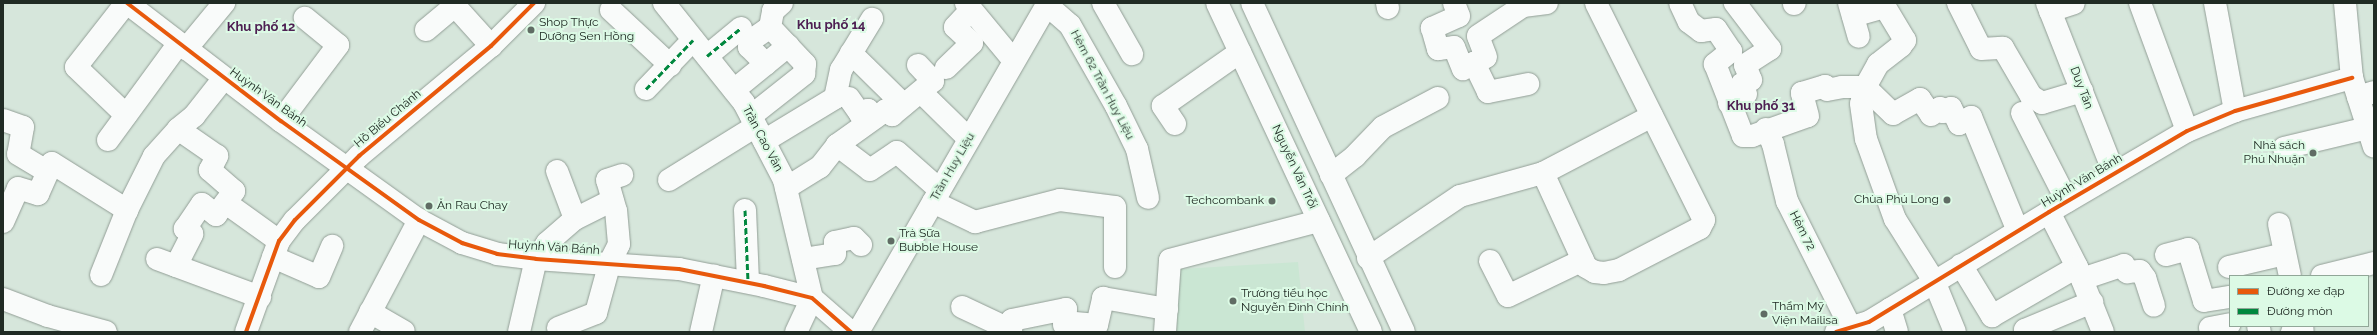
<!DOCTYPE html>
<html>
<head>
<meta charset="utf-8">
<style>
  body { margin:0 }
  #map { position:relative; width:2377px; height:335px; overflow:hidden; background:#d6e6db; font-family:Raleway,sans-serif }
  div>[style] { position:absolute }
  .built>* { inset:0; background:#cae6d3 }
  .roads { filter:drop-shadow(0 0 1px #929e96) drop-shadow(0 0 1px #929e96) }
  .minor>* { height:22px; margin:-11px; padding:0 11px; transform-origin:11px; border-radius:11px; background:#f9fbfa }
  .major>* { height:22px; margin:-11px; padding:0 11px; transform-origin:11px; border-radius:11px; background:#f9fbfa }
  .quiet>* { height:3px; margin-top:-1.5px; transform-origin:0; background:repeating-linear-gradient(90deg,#00873e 0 6px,transparent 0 9px) }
  .cycleway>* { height:4px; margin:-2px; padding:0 2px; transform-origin:2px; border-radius:2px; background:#e8590c }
  .dots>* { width:11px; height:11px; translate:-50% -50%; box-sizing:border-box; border:2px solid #dcfae5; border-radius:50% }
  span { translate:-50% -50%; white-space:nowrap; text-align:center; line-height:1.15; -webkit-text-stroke:4px #dcfae5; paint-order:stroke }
  .poi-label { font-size:12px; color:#202b24 }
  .left { translate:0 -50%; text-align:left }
  .right { translate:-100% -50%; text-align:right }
  .street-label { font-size:12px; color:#202b24 }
  .neighbourhood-label { font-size:13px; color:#4e2053; font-weight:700 }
  .frame { position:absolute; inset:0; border:4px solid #202b24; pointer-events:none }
  .legend { position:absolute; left:2229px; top:275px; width:140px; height:52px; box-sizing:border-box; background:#dcfae5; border:1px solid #91a798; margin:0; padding:5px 7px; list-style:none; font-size:12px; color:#202b24 }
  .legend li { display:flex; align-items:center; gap:8px; height:20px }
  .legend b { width:20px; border:1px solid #91a798 }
</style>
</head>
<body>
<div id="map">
  <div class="built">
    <i style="clip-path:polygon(1298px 262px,1305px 332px,1161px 332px,1165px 270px)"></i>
  </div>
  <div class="roads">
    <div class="minor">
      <i style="left:127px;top:3px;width:194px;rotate:37.5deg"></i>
      <i style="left:281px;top:121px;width:170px;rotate:35.7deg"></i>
      <i style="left:419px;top:220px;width:49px;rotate:28.1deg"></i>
      <i style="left:462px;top:243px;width:37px;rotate:17deg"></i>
      <i style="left:497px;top:254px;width:39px;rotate:7deg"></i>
      <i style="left:536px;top:259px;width:143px;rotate:4deg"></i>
      <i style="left:679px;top:269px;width:87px;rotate:11.3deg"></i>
      <i style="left:764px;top:286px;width:49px;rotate:14deg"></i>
      <i style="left:812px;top:298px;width:52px;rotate:41.1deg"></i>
      <i style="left:664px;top:3px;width:128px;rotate:51.3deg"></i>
      <i style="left:744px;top:103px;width:87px;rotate:62.5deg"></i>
      <i style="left:784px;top:180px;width:121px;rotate:76.7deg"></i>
      <i style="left:812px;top:298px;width:38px;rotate:115deg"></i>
      <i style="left:966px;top:3px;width:75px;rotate:50.4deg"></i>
      <i style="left:1103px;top:3px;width:59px;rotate:60.4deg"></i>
      <i style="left:1387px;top:3px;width:5px;rotate:79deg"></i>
      <i style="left:1454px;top:3px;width:14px;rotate:69deg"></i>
      <i style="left:1459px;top:16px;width:30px;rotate:156deg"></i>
      <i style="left:1432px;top:28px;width:22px;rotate:74deg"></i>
      <i style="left:1438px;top:49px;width:16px;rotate:-7deg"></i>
      <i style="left:1454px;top:47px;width:24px;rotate:68deg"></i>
      <i style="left:1463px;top:69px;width:13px;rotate:-29deg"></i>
      <i style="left:1474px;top:63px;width:32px;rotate:64deg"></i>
      <i style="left:1488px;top:92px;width:41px;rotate:-11.3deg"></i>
      <i style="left:1680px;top:3px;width:21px;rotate:65deg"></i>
      <i style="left:1689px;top:22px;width:15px;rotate:37deg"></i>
      <i style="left:1701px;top:31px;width:15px;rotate:-8deg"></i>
      <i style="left:1716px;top:29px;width:27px;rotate:56deg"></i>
      <i style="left:1731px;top:51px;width:21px;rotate:141deg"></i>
      <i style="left:1715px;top:64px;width:77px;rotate:68.7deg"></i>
      <i style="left:1743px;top:136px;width:9px"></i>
      <i style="left:1752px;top:136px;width:59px;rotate:-19.7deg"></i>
      <i style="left:1808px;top:116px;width:24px;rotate:-105deg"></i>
      <i style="left:1802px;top:93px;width:24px;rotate:-17deg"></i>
      <i style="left:1825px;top:86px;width:4px;rotate:63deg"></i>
      <i style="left:1827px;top:90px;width:15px;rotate:-11deg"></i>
      <i style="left:1842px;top:87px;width:23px"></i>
      <i style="left:1865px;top:87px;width:39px;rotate:44deg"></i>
      <i style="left:1893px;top:114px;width:31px;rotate:-29deg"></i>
      <i style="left:1920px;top:99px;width:19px;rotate:55deg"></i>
      <i style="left:1931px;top:115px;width:11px;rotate:-38deg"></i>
      <i style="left:1940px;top:108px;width:5px;rotate:53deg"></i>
      <i style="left:1943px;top:112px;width:9px;rotate:-27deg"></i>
      <i style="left:1951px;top:108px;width:18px;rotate:63deg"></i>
      <i style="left:1959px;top:124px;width:14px;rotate:-30deg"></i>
      <i style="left:1971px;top:117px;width:123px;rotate:67.6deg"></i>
      <i style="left:1849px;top:3px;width:35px;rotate:74deg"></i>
      <i style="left:1958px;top:3px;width:51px;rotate:63.4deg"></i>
      <i style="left:1981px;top:49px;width:22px;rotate:-3deg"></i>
      <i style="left:2003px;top:48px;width:56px;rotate:59.7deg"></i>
      <i style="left:2031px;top:96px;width:13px;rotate:32deg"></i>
      <i style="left:2042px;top:103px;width:42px;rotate:-16.7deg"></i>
      <i style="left:2047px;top:3px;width:183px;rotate:68.5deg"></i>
      <i style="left:2140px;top:3px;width:136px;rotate:69.8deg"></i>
      <i style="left:2215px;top:3px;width:110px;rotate:79.5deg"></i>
      <i style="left:1794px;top:4px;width:1px;rotate:-45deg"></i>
      <i style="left:1047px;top:5px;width:30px;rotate:41deg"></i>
      <i style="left:1070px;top:25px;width:93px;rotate:60.4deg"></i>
      <i style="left:1116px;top:106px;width:48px;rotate:64deg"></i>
      <i style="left:1137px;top:149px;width:50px;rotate:77.3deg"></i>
      <i style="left:611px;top:10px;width:81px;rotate:43deg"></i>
      <i style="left:2050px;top:11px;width:25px;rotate:-18deg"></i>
      <i style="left:1853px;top:16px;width:33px;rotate:-16deg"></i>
      <i style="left:1885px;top:7px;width:39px;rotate:59deg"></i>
      <i style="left:1905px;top:40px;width:7px;rotate:124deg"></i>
      <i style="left:1901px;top:46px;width:29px;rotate:142deg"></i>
      <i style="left:1878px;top:64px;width:26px;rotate:119deg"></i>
      <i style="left:1865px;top:87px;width:17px;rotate:103deg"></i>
      <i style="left:1861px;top:104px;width:35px;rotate:82deg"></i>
      <i style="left:1866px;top:139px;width:85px;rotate:70.1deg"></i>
      <i style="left:1895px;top:219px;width:73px;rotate:57.8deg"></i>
      <i style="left:1934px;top:281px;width:55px;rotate:67.6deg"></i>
      <i style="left:426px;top:30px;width:38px;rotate:-40deg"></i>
      <i style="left:455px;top:6px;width:54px;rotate:48deg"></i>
      <i style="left:186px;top:49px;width:60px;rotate:-50.4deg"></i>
      <i style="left:851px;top:53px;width:74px;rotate:44.5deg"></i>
      <i style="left:707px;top:56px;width:44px;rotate:-39.5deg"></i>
      <i style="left:1474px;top:63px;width:13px;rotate:-27deg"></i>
      <i style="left:1486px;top:57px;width:22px;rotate:-111deg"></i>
      <i style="left:1478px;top:36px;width:54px;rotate:-33.7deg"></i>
      <i style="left:1523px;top:6px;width:24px;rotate:-7deg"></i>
      <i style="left:766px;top:64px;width:24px;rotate:-135deg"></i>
      <i style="left:749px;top:47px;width:9px;rotate:-63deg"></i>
      <i style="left:753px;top:39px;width:21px;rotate:-35deg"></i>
      <i style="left:946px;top:68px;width:36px;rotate:-44deg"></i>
      <i style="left:972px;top:43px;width:23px;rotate:-137deg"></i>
      <i style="left:955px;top:27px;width:23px;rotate:-47deg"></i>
      <i style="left:646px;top:89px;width:68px;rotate:-46.2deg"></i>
      <i style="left:734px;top:90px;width:70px;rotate:-39.2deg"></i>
      <i style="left:921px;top:92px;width:67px;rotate:44.4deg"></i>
      <i style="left:2358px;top:97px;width:17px;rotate:-17deg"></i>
      <i style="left:849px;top:98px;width:19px;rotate:55deg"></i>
      <i style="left:860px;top:114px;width:9px;rotate:-27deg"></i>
      <i style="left:868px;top:110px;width:10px;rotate:53deg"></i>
      <i style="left:1729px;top:103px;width:19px;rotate:-28deg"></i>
      <i style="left:1746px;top:94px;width:11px;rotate:-112deg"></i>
      <i style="left:1742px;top:84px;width:10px;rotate:-24deg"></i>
      <i style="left:1751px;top:80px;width:16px;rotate:-112deg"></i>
      <i style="left:1745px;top:65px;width:30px;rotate:-33deg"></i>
      <i style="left:1770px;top:49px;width:58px;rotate:-127.3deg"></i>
      <i style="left:2022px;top:113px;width:99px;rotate:62.9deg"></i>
      <i style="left:126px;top:115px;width:69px;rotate:-136.2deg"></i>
      <i style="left:76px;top:67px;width:81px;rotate:-52deg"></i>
      <i style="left:751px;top:116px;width:68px;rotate:-38.4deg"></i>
      <i style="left:804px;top:74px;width:10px;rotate:-84deg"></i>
      <i style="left:805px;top:64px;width:51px;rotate:-133.4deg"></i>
      <i style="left:770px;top:27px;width:16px;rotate:-79deg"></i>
      <i style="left:773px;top:11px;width:12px;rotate:-42deg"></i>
      <i style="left:3px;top:120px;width:21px;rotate:19deg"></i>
      <i style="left:23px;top:127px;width:27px;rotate:100deg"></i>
      <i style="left:18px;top:154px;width:35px;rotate:31deg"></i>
      <i style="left:281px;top:121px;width:95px;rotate:-53.1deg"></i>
      <i style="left:338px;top:45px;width:43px;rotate:-140.7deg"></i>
      <i style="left:1175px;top:124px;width:22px;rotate:-124deg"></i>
      <i style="left:1163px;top:106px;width:94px;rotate:-35deg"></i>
      <i style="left:1766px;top:129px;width:17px;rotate:65deg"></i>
      <i style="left:1773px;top:144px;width:59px;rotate:76.2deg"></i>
      <i style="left:1787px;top:201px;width:142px;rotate:63.3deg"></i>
      <i style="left:108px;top:140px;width:120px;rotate:-53.8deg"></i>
      <i style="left:764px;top:141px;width:83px;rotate:-31.2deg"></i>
      <i style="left:835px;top:98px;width:29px;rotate:-78deg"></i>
      <i style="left:841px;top:70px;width:60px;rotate:-58.7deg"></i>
      <i style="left:837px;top:145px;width:41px;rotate:37.1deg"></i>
      <i style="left:870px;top:170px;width:32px;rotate:-34deg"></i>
      <i style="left:897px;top:152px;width:57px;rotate:41.5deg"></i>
      <i style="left:2284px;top:148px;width:86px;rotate:-13.4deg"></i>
      <i style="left:557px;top:171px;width:51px;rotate:69.4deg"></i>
      <i style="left:1543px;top:173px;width:103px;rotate:65.4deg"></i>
      <i style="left:1586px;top:267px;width:10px;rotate:29deg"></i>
      <i style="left:1595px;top:272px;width:9px;rotate:6deg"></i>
      <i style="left:1604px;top:273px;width:15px;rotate:-11deg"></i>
      <i style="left:1619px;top:270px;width:91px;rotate:-27.4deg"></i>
      <i style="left:1700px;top:228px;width:9px;rotate:-63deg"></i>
      <i style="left:1704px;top:220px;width:242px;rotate:-116.5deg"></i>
      <i style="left:1331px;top:175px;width:31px;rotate:-38deg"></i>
      <i style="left:1355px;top:156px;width:40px;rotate:-46deg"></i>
      <i style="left:1383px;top:127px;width:62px;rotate:-27.8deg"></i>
      <i style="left:669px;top:180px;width:102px;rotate:-31.8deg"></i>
      <i style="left:786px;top:188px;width:40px;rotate:-32deg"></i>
      <i style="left:820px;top:167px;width:28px;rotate:-52deg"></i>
      <i style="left:837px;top:145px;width:60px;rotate:-35.5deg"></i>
      <i style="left:886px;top:110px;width:8px;rotate:40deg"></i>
      <i style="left:892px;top:115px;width:53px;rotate:-39.7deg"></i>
      <i style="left:933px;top:81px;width:22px;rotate:-133deg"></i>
      <i style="left:933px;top:202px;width:47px;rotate:25.5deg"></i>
      <i style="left:975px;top:222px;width:88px;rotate:-14.5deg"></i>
      <i style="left:1060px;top:200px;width:55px;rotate:7.3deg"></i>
      <i style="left:1115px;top:207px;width:60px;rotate:90deg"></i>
      <i style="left:226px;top:203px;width:65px;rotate:35.6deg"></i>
      <i style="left:745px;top:210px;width:72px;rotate:87.6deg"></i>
      <i style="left:2049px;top:212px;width:62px;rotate:63deg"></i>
      <i style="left:2077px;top:267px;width:70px;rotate:68.2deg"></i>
      <i style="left:3px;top:222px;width:37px;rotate:-66deg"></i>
      <i style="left:18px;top:188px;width:21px;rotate:17deg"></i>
      <i style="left:38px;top:194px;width:34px;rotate:-66deg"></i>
      <i style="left:52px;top:163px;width:89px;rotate:32.1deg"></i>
      <i style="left:2279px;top:224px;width:53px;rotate:78.1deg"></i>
      <i style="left:2166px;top:255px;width:23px;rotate:-15deg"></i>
      <i style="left:2188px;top:249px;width:54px;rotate:72.9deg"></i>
      <i style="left:2204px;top:301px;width:26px;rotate:-9deg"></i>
      <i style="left:273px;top:257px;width:50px;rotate:23.5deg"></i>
      <i style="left:319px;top:277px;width:34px;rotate:-67deg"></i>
      <i style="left:1368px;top:258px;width:111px;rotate:-34deg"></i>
      <i style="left:1460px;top:196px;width:86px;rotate:-15.5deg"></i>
      <i style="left:1543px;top:173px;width:123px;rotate:-27.6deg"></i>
      <i style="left:157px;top:259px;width:110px;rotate:20.3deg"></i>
      <i style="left:803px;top:259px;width:32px;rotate:-9deg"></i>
      <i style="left:835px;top:254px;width:12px;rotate:-90deg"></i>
      <i style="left:835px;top:242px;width:19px;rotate:-12deg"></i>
      <i style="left:854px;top:238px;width:10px;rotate:45deg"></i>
      <i style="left:1490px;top:261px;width:39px;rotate:63deg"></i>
      <i style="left:1508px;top:296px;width:83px;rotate:-25.6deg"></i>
      <i style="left:1961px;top:265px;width:60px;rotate:58.7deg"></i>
      <i style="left:1992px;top:316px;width:98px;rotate:-30deg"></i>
      <i style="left:176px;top:266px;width:36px;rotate:-63deg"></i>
      <i style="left:192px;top:234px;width:9px;rotate:-144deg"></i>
      <i style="left:185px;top:229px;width:30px;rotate:-56deg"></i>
      <i style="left:202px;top:204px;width:18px;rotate:38deg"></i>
      <i style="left:216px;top:215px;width:30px;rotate:-53deg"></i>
      <i style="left:234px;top:191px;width:32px;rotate:-139deg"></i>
      <i style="left:210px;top:170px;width:16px;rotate:-63deg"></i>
      <i style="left:217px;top:156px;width:47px;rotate:-145.3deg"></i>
      <i style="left:2229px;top:267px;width:57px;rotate:-13.1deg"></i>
      <i style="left:101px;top:275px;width:70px;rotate:-68.2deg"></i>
      <i style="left:127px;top:210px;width:60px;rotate:-63.4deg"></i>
      <i style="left:154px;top:156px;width:36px;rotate:-48deg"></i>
      <i style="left:178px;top:129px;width:21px;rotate:-39deg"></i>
      <i style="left:194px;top:116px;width:48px;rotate:-51.7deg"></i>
      <i style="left:2322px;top:276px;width:54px;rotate:-14deg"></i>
      <i style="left:2082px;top:279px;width:44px;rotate:-18.4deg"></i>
      <i style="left:2124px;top:265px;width:8px;rotate:67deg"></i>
      <i style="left:2127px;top:272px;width:13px;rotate:-4deg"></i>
      <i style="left:2140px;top:271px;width:9px;rotate:54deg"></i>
      <i style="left:2145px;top:278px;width:29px;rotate:72deg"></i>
      <i style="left:3px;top:299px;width:48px;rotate:20.7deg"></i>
      <i style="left:48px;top:316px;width:60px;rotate:15.4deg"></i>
      <i style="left:962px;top:307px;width:54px;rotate:25.1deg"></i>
      <i style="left:1890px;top:309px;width:24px;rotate:73deg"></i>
      <i style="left:370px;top:312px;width:39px;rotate:30deg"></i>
      <i style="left:1064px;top:322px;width:33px;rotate:5deg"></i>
      <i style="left:1097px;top:325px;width:28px;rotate:-77deg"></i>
      <i style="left:1103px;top:298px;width:65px;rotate:9.8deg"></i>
      <i style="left:2258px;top:326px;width:6px;rotate:72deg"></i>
      <i style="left:558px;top:328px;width:41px;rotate:-21.5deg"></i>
      <i style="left:596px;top:313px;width:53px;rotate:-74.6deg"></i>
      <i style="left:610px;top:262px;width:20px;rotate:-63deg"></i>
      <i style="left:619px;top:244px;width:33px;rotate:-95deg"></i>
      <i style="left:616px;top:211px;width:32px;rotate:-106deg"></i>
      <i style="left:607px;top:180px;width:16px;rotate:-18deg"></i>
      <i style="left:2210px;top:328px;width:20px;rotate:-11deg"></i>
      <i style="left:246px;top:332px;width:97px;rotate:-70.1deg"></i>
      <i style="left:279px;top:241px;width:26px;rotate:-53deg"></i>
      <i style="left:295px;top:220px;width:91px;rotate:-45deg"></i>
      <i style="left:359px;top:156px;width:172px;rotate:-39.8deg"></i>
      <i style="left:491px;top:46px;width:61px;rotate:-45deg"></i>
      <i style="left:360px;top:332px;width:127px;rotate:-62.2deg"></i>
      <i style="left:519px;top:332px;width:75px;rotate:-76.9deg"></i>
      <i style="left:536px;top:259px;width:19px;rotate:-55deg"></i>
      <i style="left:547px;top:243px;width:37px;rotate:-41deg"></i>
      <i style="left:575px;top:219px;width:42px;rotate:-26.6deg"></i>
      <i style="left:701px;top:332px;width:58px;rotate:-77.2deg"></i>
      <i style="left:858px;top:332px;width:380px;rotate:-60deg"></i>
      <i style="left:1011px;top:332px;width:12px;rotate:-85deg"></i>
      <i style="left:1012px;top:320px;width:55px;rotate:-11.5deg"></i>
      <i style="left:1066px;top:309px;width:16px;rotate:97deg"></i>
      <i style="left:1165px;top:332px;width:72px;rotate:-86deg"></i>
      <i style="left:1170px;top:260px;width:154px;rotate:-14.7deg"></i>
      <i style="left:1836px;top:332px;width:34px;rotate:-17deg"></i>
      <i style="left:1869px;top:322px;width:211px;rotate:-31.4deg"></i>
      <i style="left:2049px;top:212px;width:160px;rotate:-30.4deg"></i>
      <i style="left:2187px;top:131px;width:52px;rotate:-22.6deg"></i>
      <i style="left:2235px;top:111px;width:122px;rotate:-15.8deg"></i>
      <i style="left:2025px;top:332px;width:2px;rotate:-90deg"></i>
      <i style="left:2025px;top:330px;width:73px;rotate:-22.7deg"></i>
      <i style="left:2292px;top:332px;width:11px;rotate:-15deg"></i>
    </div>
    <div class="major">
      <i style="left:1217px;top:3px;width:363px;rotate:64.9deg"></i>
      <i style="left:1252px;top:3px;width:362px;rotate:65.2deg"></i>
      <i style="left:2345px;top:3px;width:75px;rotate:84.7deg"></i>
      <i style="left:2352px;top:78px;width:72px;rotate:72.3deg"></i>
    </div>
  </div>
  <div class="quiet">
    <i style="left:707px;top:56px;width:44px;rotate:-39.5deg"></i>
    <i style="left:646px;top:89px;width:68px;rotate:-46.2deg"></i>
    <i style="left:745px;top:210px;width:72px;rotate:87.6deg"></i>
  </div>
  <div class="cycleway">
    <i style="left:127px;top:3px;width:194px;rotate:37.5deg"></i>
    <i style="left:281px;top:121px;width:170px;rotate:35.7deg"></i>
    <i style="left:419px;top:220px;width:49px;rotate:28.1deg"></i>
    <i style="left:462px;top:243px;width:37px;rotate:17deg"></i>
    <i style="left:497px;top:254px;width:39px;rotate:7deg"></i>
    <i style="left:536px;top:259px;width:143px;rotate:4deg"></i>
    <i style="left:679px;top:269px;width:87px;rotate:11.3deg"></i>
    <i style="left:764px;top:286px;width:49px;rotate:14deg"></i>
    <i style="left:812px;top:298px;width:52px;rotate:41.1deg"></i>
    <i style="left:246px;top:332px;width:97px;rotate:-70.1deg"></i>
    <i style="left:279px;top:241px;width:26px;rotate:-53deg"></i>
    <i style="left:295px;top:220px;width:91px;rotate:-45deg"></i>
    <i style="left:359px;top:156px;width:172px;rotate:-39.8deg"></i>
    <i style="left:491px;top:46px;width:61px;rotate:-45deg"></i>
    <i style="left:1836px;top:332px;width:34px;rotate:-17deg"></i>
    <i style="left:1869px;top:322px;width:211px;rotate:-31.4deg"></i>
    <i style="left:2049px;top:212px;width:160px;rotate:-30.4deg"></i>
    <i style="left:2187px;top:131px;width:52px;rotate:-22.6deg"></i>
    <i style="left:2235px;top:111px;width:122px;rotate:-15.8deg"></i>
  </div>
  <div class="dots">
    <i style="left:531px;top:30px;background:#606c64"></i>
    <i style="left:2313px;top:153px;background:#606c64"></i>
    <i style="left:1947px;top:200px;background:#606c64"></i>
    <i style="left:1272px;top:201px;background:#606c64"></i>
    <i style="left:429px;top:206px;background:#606c64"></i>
    <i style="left:891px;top:241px;background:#606c64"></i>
    <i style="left:1233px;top:301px;background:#606c64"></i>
    <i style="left:1764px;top:314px;background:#606c64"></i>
  </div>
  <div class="poi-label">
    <span class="left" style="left:539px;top:30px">Shop Thực<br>Dưỡng Sen Hồng</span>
    <span class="right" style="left:2305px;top:153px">Nhà sách<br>Phú Nhuận</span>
    <span class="right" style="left:1939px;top:200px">Chùa Phú Long</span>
    <span class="right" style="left:1264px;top:201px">Techcombank</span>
    <span class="left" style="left:437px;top:206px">Ăn Rau Chay</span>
    <span class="left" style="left:899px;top:241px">Trà Sữa<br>Bubble House</span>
    <span class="left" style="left:1241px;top:301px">Trường tiểu học<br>Nguyễn Đình Chính</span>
    <span class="left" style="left:1772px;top:314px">Thẩm Mỹ<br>Viện Mailisa</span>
  </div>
  <div class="street-label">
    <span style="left:1102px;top:85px;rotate:62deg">Hẻm 62 Trần Huy Liệu</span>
    <span style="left:2081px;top:88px;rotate:69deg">Duy Tân</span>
    <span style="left:268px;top:98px;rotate:36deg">Huỳnh Văn Bánh</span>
    <span style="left:388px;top:119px;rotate:-40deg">Hồ Biểu Chánh</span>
    <span style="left:762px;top:139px;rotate:62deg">Trần Cao Vân</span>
    <span style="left:953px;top:167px;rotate:-60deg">Trần Huy Liệu</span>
    <span style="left:1294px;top:167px;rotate:65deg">Nguyễn Văn Trỗi</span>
    <span style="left:2082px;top:181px;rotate:-31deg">Huỳnh Văn Bánh</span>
    <span style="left:1802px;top:231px;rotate:63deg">Hẻm 72</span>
    <span style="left:554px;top:248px;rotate:4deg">Huỳnh Văn Bánh</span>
  </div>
  <div class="neighbourhood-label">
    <span style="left:831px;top:25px">Khu phố 14</span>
    <span style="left:261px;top:27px">Khu phố 12</span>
    <span style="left:1761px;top:106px">Khu phố 31</span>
  </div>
  <div class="frame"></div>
  <ul class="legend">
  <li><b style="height:5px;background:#e8590c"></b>Đường xe đạp</li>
  <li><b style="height:5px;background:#00873e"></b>Đường mòn</li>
  </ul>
</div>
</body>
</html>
